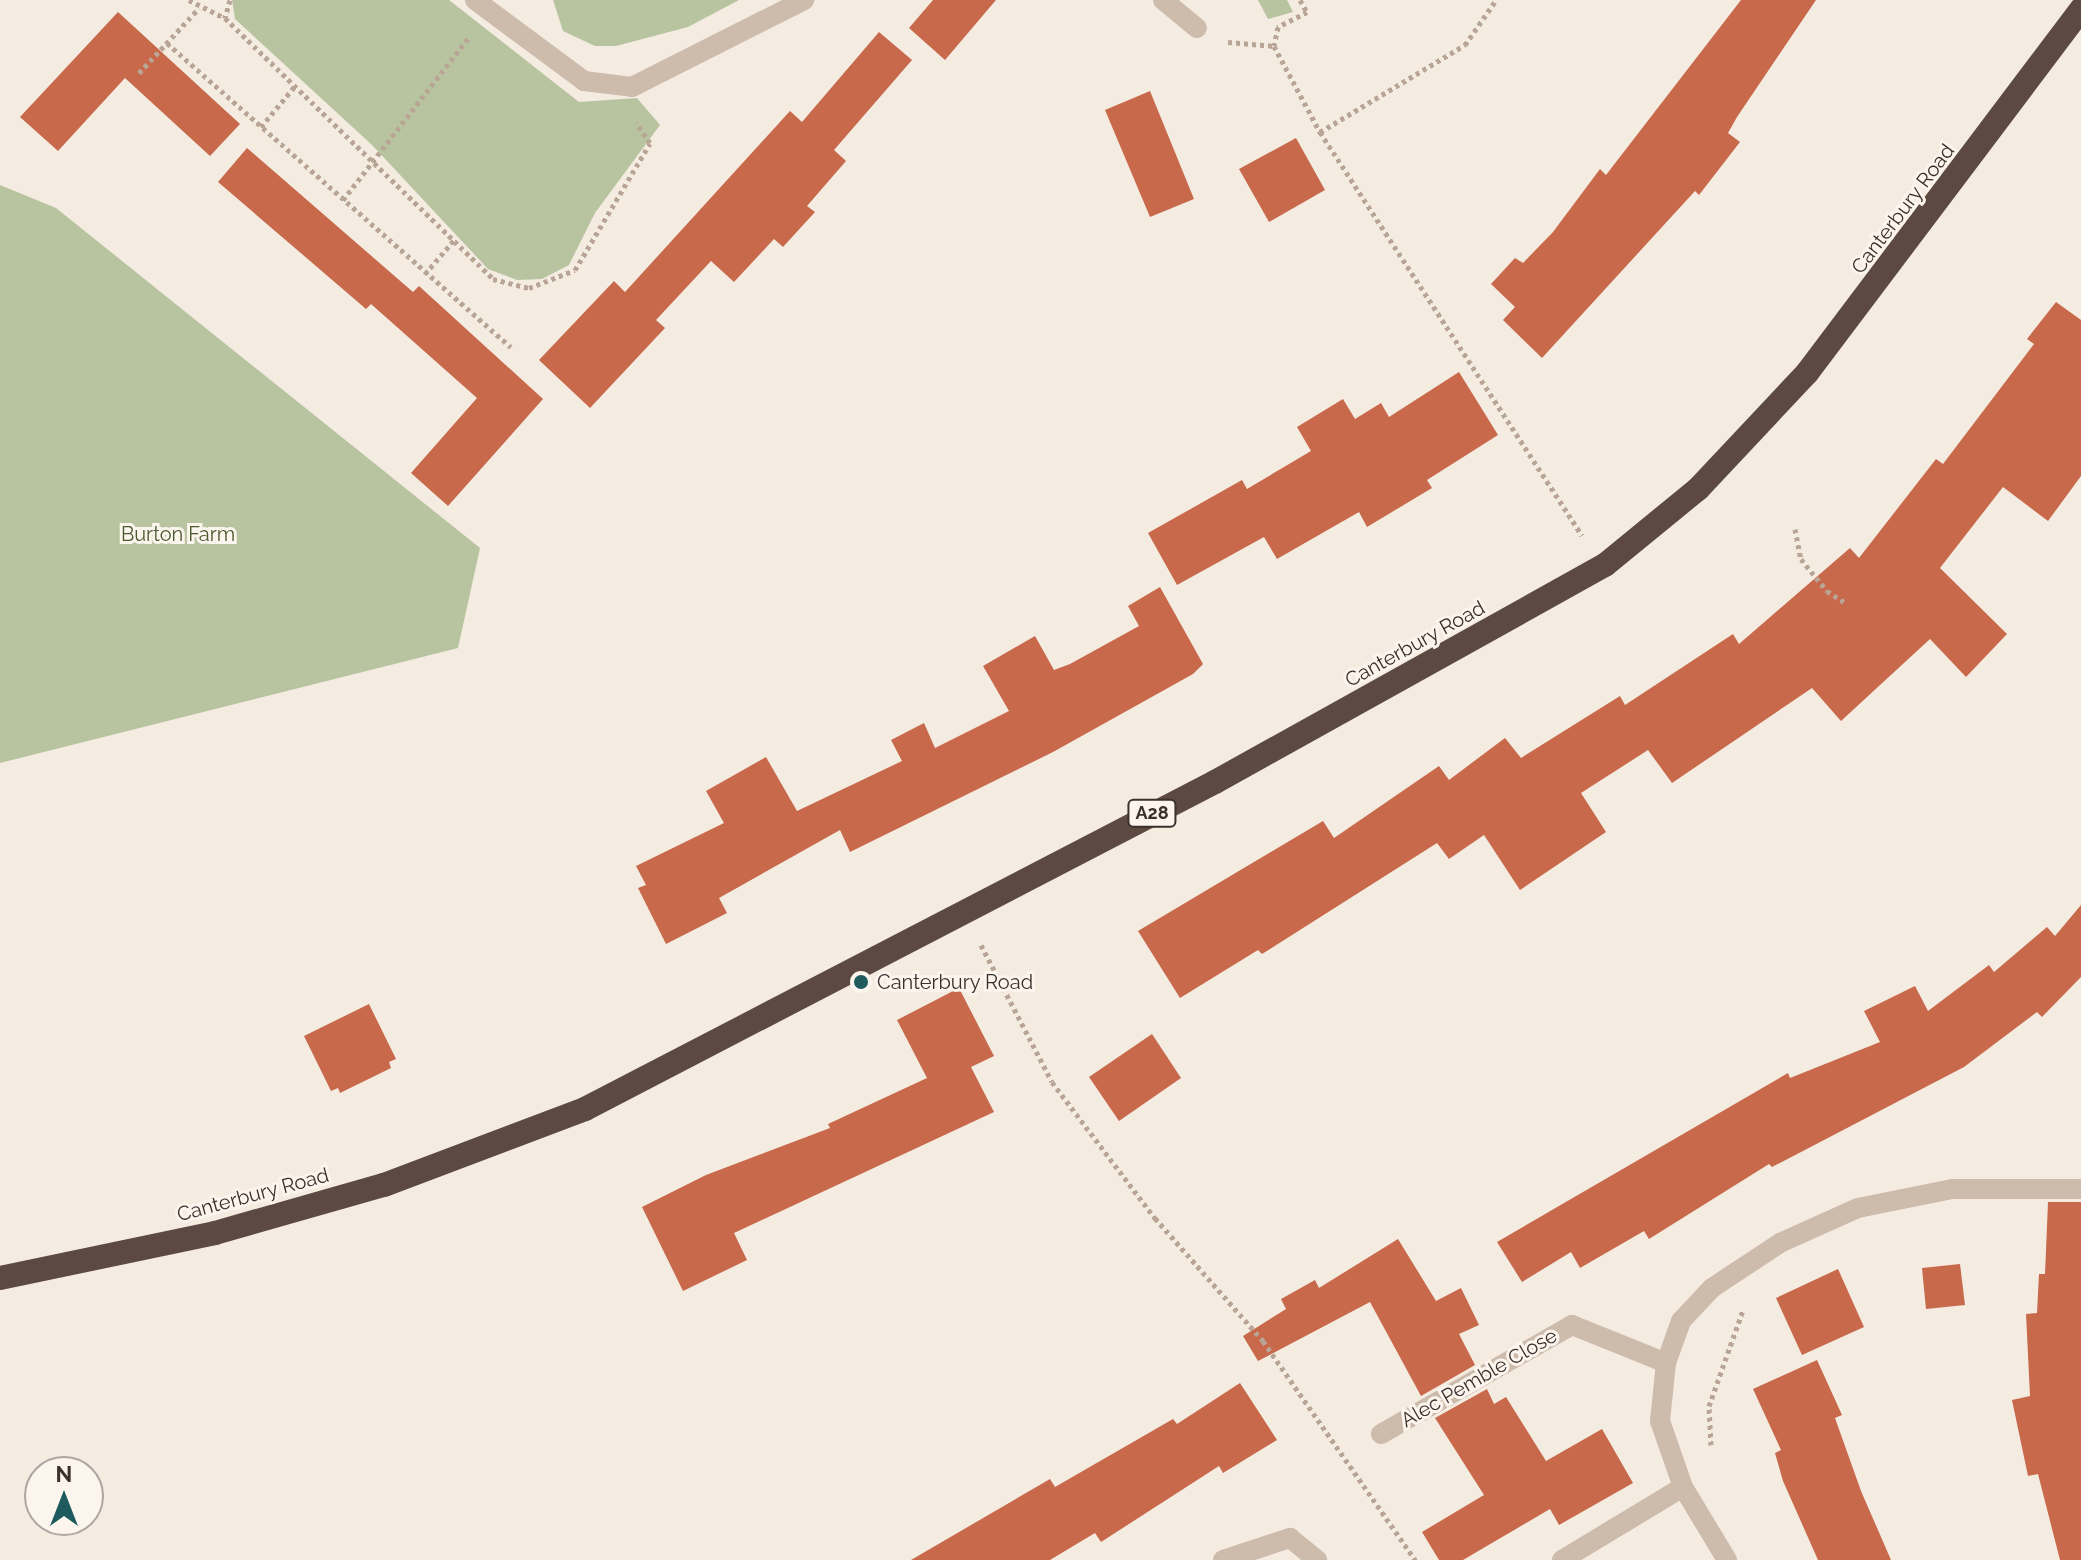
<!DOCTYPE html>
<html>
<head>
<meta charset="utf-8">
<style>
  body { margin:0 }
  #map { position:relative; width:2081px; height:1560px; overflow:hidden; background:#f4ebe1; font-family:Raleway,sans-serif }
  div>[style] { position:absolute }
  .green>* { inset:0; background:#b8c4a0 }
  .building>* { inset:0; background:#c8694b }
  .path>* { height:5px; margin-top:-2.5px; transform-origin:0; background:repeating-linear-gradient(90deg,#b9a596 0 4px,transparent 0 8px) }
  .street>* { height:20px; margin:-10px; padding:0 10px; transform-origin:10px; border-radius:10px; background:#cdbbac }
  .highway>* { height:24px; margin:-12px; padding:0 12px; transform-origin:12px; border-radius:12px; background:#5c4a42 }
  .dots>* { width:22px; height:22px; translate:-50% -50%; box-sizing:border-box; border:4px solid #fbf5ee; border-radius:50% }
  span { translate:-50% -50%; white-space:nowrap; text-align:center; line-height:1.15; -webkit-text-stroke:6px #fbf5ee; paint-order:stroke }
  .shield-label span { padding:2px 6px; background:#fbf5ee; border:2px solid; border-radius:6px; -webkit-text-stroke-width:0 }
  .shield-label { font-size:18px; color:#3b302b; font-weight:700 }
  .street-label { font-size:20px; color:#3b302b }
  .park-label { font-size:20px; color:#4a5a2e }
  .poi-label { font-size:20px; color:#3b302b }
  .left { translate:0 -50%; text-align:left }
  .north { position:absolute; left:24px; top:1456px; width:80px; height:80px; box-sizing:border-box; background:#fbf5ee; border:2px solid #aea6a0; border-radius:50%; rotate:0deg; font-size:22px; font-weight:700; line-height:32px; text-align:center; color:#3b302b }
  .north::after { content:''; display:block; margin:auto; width:28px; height:36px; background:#1f5a5e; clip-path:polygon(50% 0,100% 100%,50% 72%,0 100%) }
</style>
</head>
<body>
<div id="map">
  <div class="green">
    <i style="clip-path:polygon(232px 0,449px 0,579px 102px,637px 98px,660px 125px,595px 213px,569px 265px,542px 279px,517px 280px,488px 269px,372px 145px,235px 19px)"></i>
    <i style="clip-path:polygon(553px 0,739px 0,688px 27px,616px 46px,595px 46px,563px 31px)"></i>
    <i style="clip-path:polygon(1258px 0,1287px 0,1293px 12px,1268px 19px)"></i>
    <i style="clip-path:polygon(0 185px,56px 208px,480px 548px,458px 648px,0 763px)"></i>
  </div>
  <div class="building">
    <i style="clip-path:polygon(933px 0,996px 0,945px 60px,909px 28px)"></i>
    <i style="clip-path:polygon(1741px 0,1816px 0,1737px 117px,1728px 133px,1740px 142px,1699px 195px,1695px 191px,1542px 358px,1503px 320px,1515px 307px,1491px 284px,1515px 258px,1523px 263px,1553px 232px,1600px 169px,1606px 175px)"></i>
    <i style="clip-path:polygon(118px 12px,240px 124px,210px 156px,125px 78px,58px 151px,20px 117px)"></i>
    <i style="clip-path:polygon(879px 32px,912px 60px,834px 150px,846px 161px,807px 206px,815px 212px,783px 247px,774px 239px,734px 282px,711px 261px,656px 320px,665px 328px,590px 408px,539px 360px,614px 281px,625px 292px,790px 111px,802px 122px)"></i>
    <i style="clip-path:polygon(1150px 91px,1194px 199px,1150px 217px,1105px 110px)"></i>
    <i style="clip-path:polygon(1296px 138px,1325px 190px,1269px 222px,1239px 169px)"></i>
    <i style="clip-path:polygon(247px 148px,413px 292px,419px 286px,543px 399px,448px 506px,411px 473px,477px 398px,371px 304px,366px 309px,218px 182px)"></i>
    <i style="clip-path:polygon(2056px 302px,2081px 320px,2081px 476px,2048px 521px,2003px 487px,1940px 568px,2007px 634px,1966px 677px,1930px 639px,1841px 721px,1812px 688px,1672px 783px,1648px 750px,1581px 793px,1606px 832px,1520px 890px,1484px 835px,1449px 859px,1437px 843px,1262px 954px,1258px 950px,1180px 998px,1138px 931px,1323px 821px,1334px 838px,1439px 766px,1449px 780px,1505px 738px,1521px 758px,1620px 696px,1625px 705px,1733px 634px,1739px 644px,1850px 548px,1859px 558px,1936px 459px,1943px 464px,2034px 344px,2027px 339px)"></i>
    <i style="clip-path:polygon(1459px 372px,1498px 435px,1427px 480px,1432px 488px,1367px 527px,1359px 512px,1277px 559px,1264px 537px,1177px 585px,1148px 533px,1242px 480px,1247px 489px,1311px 451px,1297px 427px,1343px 399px,1355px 419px,1381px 403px,1389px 417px)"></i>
    <i style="clip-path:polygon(1160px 587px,1203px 664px,1193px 674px,1053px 752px,850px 852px,840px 830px,719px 898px,727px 913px,666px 944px,638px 888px,646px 885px,636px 866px,724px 823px,706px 791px,766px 757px,797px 811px,902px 761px,891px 740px,924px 723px,935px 748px,1009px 711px,983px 666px,1035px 636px,1054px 670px,1070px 664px,1139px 626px,1128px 606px)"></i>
    <i style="clip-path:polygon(2081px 905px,2081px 977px,2042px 1017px,2037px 1012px,1964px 1067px,1772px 1167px,1769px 1164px,1649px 1239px,1644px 1231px,1580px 1268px,1571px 1252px,1522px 1282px,1497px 1242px,1788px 1073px,1790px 1078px,1880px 1042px,1864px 1011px,1915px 986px,1928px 1011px,1989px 965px,1994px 972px,2047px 927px,2055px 936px)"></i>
    <i style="clip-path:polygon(959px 988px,994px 1056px,971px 1067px,994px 1112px,734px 1233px,747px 1260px,683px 1291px,642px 1207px,706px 1175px,830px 1128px,828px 1124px,927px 1078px,897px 1020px)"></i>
    <i style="clip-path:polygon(369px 1004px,396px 1059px,389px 1062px,391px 1068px,340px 1093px,338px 1088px,331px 1091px,304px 1036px)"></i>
    <i style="clip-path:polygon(1152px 1034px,1181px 1078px,1119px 1121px,1089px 1077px)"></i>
    <i style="clip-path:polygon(2048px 1202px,2081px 1202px,2081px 1560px,2060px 1560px,2038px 1474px,2028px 1476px,2012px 1400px,2030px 1396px,2026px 1314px,2037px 1313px,2039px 1274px,2045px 1274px)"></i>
    <i style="clip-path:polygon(1398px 1239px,1436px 1301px,1461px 1288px,1479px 1325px,1459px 1334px,1475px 1365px,1421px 1396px,1370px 1302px,1258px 1361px,1243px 1336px,1286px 1309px,1281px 1299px,1315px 1280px,1319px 1288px)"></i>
    <i style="clip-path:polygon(1960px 1264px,1965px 1305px,1926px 1309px,1922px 1268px)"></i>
    <i style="clip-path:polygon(1838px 1269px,1864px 1327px,1802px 1355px,1776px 1298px)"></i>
    <i style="clip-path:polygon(1817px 1360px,1842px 1415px,1835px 1418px,1861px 1491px,1891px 1560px,1818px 1560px,1783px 1481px,1775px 1453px,1781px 1450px,1753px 1389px)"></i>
    <i style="clip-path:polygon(1240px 1383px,1277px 1440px,1223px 1473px,1219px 1466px,1101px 1542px,1095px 1533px,1050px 1560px,911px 1560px,1050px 1479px,1055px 1487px,1173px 1419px,1177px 1424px)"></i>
    <i style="clip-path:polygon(1487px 1389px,1494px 1404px,1506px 1397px,1546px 1461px,1602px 1429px,1633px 1483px,1559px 1525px,1550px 1509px,1463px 1560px,1439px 1560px,1422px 1532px,1484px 1495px,1435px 1418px)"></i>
  </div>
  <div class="path">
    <i style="left:189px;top:0;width:40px;rotate:26.6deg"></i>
    <i style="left:230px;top:0;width:19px;rotate:106deg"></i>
    <i style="left:225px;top:18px;width:374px;rotate:44.2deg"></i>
    <i style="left:493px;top:279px;width:37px;rotate:14deg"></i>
    <i style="left:529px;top:288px;width:49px;rotate:-21.4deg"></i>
    <i style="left:575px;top:270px;width:147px;rotate:-59.4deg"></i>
    <i style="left:650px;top:143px;width:25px;rotate:-124deg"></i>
    <i style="left:1300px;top:0;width:14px;rotate:60deg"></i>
    <i style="left:1307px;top:12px;width:33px;rotate:153deg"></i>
    <i style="left:1278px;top:27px;width:19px;rotate:102deg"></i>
    <i style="left:1274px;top:46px;width:98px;rotate:61.9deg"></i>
    <i style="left:1320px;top:132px;width:481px;rotate:57deg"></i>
    <i style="left:1228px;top:42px;width:46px;rotate:5deg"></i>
    <i style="left:167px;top:43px;width:459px;rotate:41.5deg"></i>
    <i style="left:139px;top:73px;width:88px;rotate:-47.3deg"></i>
    <i style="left:261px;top:127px;width:53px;rotate:-50.3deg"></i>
    <i style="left:1320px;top:132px;width:169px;rotate:-31deg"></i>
    <i style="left:1465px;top:45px;width:55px;rotate:-55.4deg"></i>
    <i style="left:343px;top:200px;width:206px;rotate:-52.3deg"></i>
    <i style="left:425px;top:274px;width:45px;rotate:-49.5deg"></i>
    <i style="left:1795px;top:529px;width:31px;rotate:79deg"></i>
    <i style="left:1801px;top:559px;width:41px;rotate:50.9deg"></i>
    <i style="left:1827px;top:591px;width:20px;rotate:33deg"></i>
    <i style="left:981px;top:945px;width:154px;rotate:62.6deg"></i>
    <i style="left:1052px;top:1082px;width:171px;rotate:52.9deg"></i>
    <i style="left:1155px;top:1218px;width:164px;rotate:48.7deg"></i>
    <i style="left:1263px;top:1341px;width:267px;rotate:55.2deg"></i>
    <i style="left:1711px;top:1445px;width:39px;rotate:-93deg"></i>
    <i style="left:1709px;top:1406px;width:102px;rotate:-70.5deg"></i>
  </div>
  <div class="street">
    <i style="left:475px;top:0;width:136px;rotate:36.6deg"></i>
    <i style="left:584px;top:81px;width:48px;rotate:7.1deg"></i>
    <i style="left:632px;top:87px;width:193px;rotate:-26.8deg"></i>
    <i style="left:1163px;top:0;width:44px;rotate:39.5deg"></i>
    <i style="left:1381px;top:1434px;width:220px;rotate:-29.7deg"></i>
    <i style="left:1572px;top:1325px;width:101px;rotate:22deg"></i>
    <i style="left:1223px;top:1560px;width:71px;rotate:-18.2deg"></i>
    <i style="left:1290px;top:1538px;width:35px;rotate:39deg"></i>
    <i style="left:1562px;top:1560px;width:141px;rotate:-31.1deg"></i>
    <i style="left:1727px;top:1560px;width:85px;rotate:-121.1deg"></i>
    <i style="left:1683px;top:1487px;width:70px;rotate:-109.2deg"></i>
    <i style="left:1660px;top:1421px;width:58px;rotate:-84.1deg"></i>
    <i style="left:1666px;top:1363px;width:45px;rotate:-70.3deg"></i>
    <i style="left:1681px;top:1321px;width:45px;rotate:-46.8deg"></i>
    <i style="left:1712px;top:1288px;width:82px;rotate:-33.5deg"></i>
    <i style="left:1780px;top:1243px;width:85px;rotate:-24.2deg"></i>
    <i style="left:1858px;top:1208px;width:96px;rotate:-11.4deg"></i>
    <i style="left:1952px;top:1189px;width:129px"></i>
  </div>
  <div class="highway">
    <i style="left:0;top:1278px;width:220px;rotate:-11.8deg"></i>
    <i style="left:215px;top:1233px;width:176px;rotate:-15.9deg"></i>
    <i style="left:384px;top:1185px;width:215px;rotate:-20.7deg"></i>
    <i style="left:585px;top:1109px;width:710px;rotate:-27.43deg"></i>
    <i style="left:1215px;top:782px;width:446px;rotate:-29.1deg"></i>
    <i style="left:1605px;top:565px;width:120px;rotate:-39.3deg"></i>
    <i style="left:1698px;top:489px;width:159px;rotate:-46.8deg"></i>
    <i style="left:1807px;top:373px;width:455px;rotate:-53deg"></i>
  </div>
  <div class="dots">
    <i style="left:861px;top:982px;background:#1f5a5e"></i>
  </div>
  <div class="shield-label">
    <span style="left:1152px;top:813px">A28</span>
  </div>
  <div class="street-label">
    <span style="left:1903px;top:209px;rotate:-53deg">Canterbury Road</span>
    <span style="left:1415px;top:644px;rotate:-29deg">Canterbury Road</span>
    <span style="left:253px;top:1195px;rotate:-15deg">Canterbury Road</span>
    <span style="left:1479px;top:1378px;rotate:-30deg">Alec Pemble Close</span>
  </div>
  <div class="park-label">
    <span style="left:178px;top:534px">Burton Farm</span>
  </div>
  <div class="poi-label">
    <span class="left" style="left:877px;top:982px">Canterbury Road</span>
  </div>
  <div class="north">N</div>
</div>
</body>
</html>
